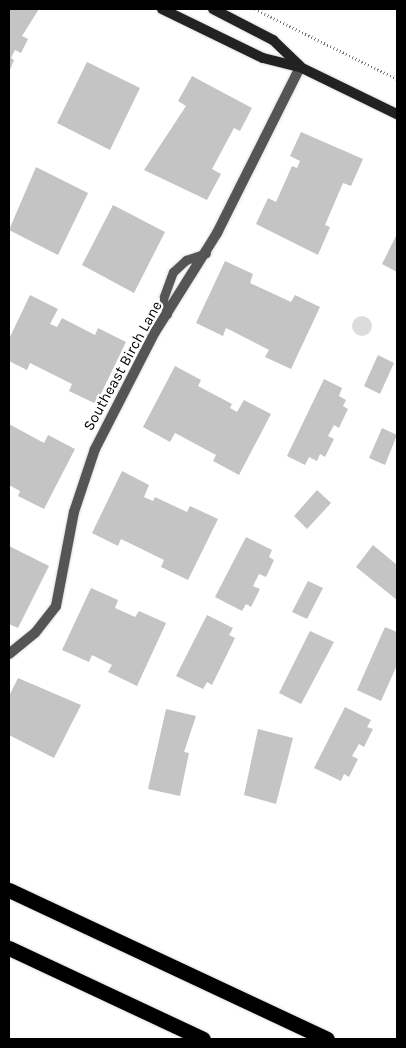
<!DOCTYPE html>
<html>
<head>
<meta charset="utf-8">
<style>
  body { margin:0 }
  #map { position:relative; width:406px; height:1048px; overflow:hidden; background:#fff; font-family:Karla,sans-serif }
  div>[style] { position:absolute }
  .green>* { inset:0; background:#dcdcdc }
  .round { border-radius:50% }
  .building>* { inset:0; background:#c4c4c4 }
  .path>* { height:2.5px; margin-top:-1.25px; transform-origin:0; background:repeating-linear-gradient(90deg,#777 0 1px,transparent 0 3.5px) }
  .roads { filter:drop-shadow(0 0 1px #dbdbdb) drop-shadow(0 0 1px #dbdbdb) }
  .service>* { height:9px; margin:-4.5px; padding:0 4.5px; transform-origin:4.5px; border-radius:4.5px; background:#555 }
  .minor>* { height:10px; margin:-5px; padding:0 5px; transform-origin:5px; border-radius:5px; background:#555 }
  .secondary>* { height:10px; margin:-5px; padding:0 5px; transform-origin:5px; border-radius:5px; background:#222 }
  .motorway>* { height:15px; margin:-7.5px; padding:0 7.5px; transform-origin:7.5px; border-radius:7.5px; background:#000 }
  span { translate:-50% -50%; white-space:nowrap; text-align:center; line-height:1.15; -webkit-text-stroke:4.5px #fff; paint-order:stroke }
  .street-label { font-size:15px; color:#000 }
  .frame { position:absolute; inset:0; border:10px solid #000; pointer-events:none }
</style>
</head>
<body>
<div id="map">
  <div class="green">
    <i class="round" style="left:352px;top:316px;width:20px;height:20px"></i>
  </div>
  <div class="building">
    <i style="clip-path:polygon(9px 9px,39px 9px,22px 36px,28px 39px,21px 53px,15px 50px,11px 58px,14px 60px,9px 72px)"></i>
    <i style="clip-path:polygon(87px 62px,140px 88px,110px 150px,57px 123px)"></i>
    <i style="clip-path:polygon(192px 76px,252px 108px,240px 131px,234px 128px,212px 169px,221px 174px,207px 200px,144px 170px,186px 106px,178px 101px)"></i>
    <i style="clip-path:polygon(301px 132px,363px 159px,351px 186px,343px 183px,325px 225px,330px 227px,318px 255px,256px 224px,268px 198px,276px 202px,292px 166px,297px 168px,300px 161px,290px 156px)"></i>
    <i style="clip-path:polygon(36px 167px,88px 193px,58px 255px,9px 230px)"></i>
    <i style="clip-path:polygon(113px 205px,165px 232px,134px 293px,82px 265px)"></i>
    <i style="clip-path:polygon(397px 234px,397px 272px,382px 264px)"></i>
    <i style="clip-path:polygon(225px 261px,253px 274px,250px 283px,291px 302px,295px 295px,320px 307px,291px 369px,265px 357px,269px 350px,234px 332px,226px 328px,223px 336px,196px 323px)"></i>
    <i style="clip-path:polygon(30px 295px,58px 309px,50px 324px,57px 327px,62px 318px,95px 335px,98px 328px,126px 342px,96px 404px,69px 391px,72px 384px,30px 363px,27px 370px,9px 361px,9px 339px)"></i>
    <i style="clip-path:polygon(378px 355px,394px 363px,380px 394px,364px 386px)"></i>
    <i style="clip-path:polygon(175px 366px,201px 380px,198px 386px,232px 404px,230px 408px,237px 412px,244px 400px,271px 414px,239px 475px,213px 461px,216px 455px,175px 433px,170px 442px,143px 427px)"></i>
    <i style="clip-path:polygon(324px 379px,342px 388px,339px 396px,346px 400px,343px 406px,348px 409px,339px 428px,334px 425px,328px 436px,334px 439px,325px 457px,320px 454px,317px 461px,309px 457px,305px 465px,287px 456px)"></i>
    <i style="clip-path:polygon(9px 424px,44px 443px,48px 435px,75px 449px,44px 509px,18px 496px,20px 491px,9px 485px)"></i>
    <i style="clip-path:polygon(382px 428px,397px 435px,385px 465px,369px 458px)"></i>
    <i style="clip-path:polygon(122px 471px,149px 485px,144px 497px,153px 501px,155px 497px,187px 512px,190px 506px,218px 519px,188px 580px,161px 567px,164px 560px,121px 539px,118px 546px,92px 533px)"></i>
    <i style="clip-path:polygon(317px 490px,331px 503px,307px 529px,294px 516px)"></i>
    <i style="clip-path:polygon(246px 537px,272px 550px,269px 557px,274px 560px,266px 577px,259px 574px,253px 586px,260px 589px,251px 607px,246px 604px,242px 611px,215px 597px)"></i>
    <i style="clip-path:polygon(373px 545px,397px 565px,397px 600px,356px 567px)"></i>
    <i style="clip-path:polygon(9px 546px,49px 566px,18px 628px,9px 624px)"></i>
    <i style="clip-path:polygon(308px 581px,323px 588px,307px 619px,292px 612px)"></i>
    <i style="clip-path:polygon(91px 588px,118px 600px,115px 608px,135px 617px,139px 611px,166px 623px,137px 686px,108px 672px,112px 665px,92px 655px,89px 662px,62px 650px)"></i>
    <i style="clip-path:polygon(207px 615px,233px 628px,229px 635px,235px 638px,212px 685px,207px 682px,203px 689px,176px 676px)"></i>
    <i style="clip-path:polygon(385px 627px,397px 632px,397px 665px,381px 701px,357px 690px)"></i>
    <i style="clip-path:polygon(310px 631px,334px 642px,301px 704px,279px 693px)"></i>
    <i style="clip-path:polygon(18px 678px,81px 705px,54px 758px,9px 735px,9px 696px)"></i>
    <i style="clip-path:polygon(345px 707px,371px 720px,367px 727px,373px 729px,364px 747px,359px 744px,352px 756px,358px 759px,349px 777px,344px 774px,341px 781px,314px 768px)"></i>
    <i style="clip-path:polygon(166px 709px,196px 716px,184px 752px,189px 753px,180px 796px,148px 789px)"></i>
    <i style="clip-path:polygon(258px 729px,293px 738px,276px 804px,244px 795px)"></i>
  </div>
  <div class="path">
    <i style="left:255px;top:9px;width:158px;rotate:26.2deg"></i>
  </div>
  <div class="roads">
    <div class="service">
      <i style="left:167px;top:314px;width:16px;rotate:-105deg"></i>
      <i style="left:163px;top:299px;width:29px;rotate:-70deg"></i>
      <i style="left:173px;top:272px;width:18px;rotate:-43deg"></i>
      <i style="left:186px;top:260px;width:21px;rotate:-19deg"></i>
    </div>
    <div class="minor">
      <i style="left:9px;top:654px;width:33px;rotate:-39deg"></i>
      <i style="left:35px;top:633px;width:34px;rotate:-52deg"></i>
      <i style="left:56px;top:606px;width:96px;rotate:-79.2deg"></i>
      <i style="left:74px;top:512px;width:66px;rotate:-71.6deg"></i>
      <i style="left:95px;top:449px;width:131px;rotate:-62.9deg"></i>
      <i style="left:155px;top:332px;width:117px;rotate:-57.9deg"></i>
      <i style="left:217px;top:233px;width:186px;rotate:-63.4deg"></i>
    </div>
    <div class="secondary">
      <i style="left:162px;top:9px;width:112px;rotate:25.9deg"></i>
      <i style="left:263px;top:58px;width:38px;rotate:14deg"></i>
      <i style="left:300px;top:67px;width:108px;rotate:25.9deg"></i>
      <i style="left:213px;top:9px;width:68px;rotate:27.3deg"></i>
      <i style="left:273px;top:40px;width:37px;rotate:44deg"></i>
    </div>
    <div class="motorway">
      <i style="left:9px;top:890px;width:351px;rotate:25.1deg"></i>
      <i style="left:9px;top:948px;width:214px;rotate:25.1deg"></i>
    </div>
  </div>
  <div class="street-label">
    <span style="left:123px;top:366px;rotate:-61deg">Southeast Birch Lane</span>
  </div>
  <div class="frame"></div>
</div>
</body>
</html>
